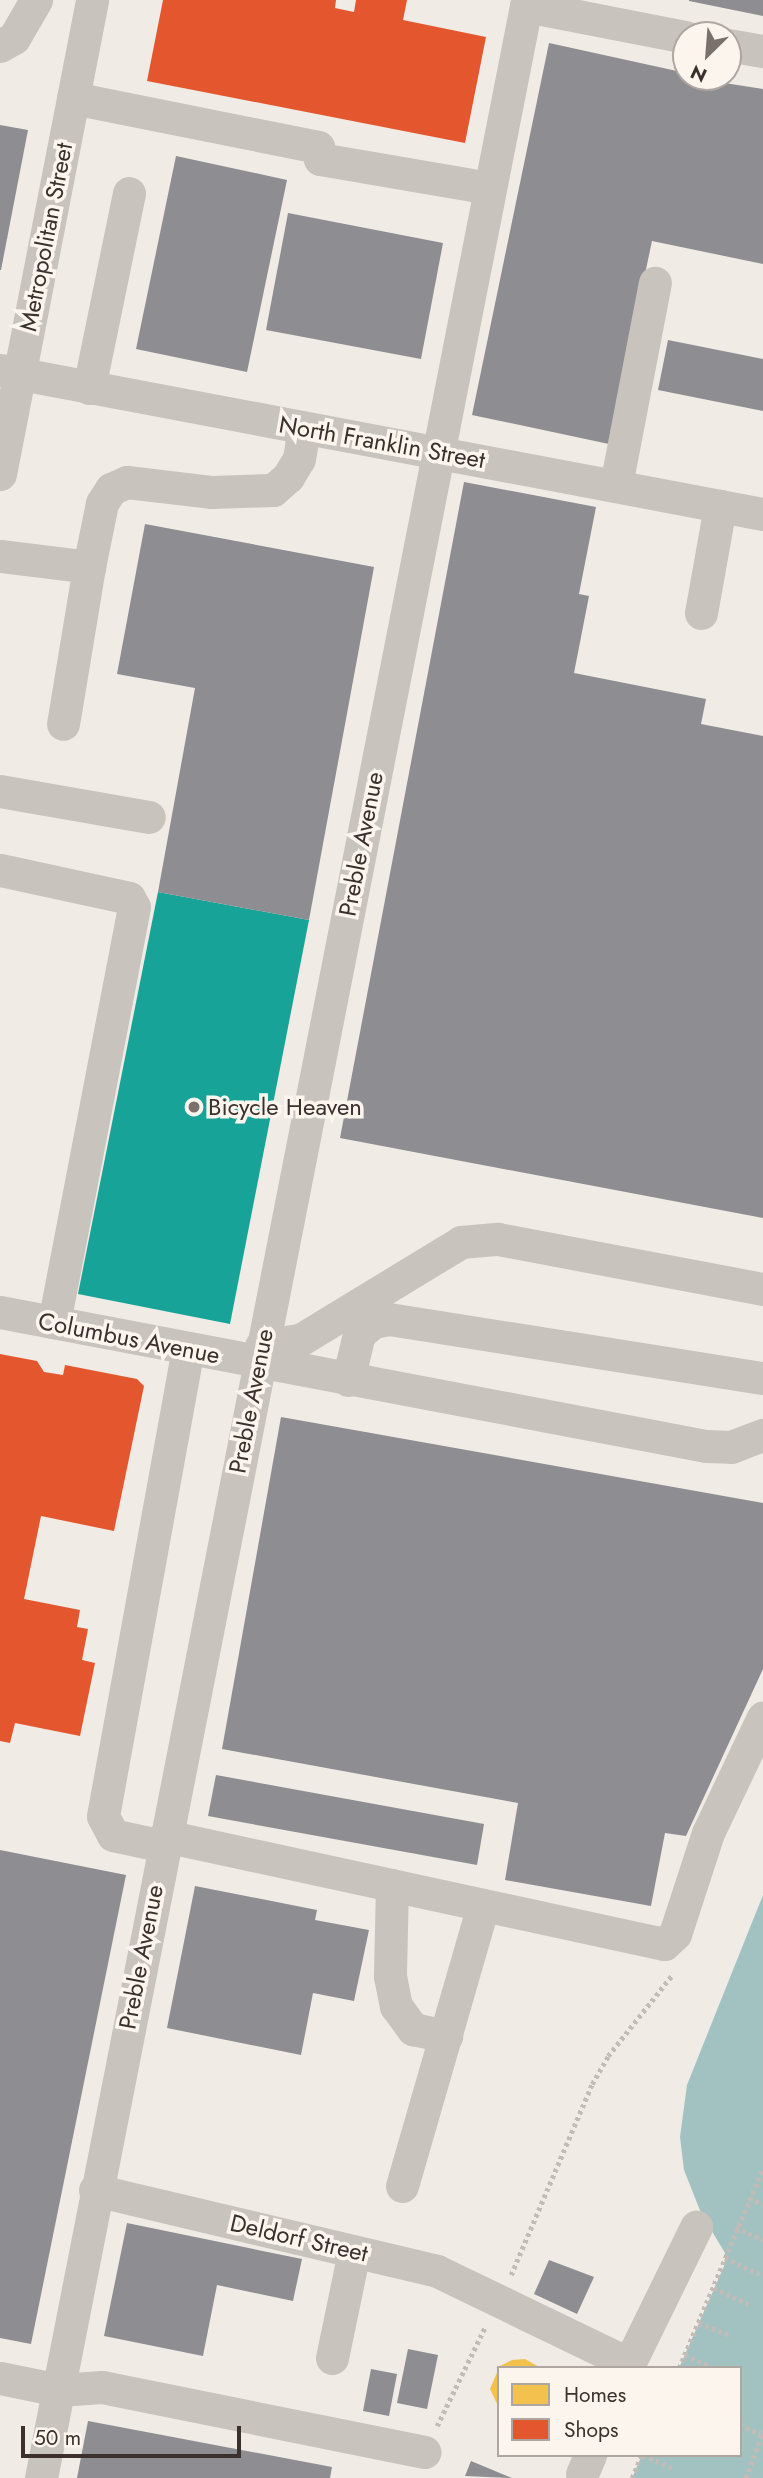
<!DOCTYPE html>
<html>
<head>
<meta charset="utf-8">
<style>
  body { margin:0 }
  #map { position:relative; width:763px; height:2478px; overflow:hidden; background:#f0ebe5; font-family:Jost,sans-serif }
  div>[style] { position:absolute }
  .water>* { inset:0; background:#a1c2c1 }
  .homes>* { inset:0; background:#f2c14e }
  .shops>* { inset:0; background:#e4572e }
  .public>* { inset:0; background:#17a398 }
  .industry>* { inset:0; background:#8d8d92 }
  .path>* { height:4.5px; margin-top:-2.25px; transform-origin:0; background:repeating-linear-gradient(90deg,#c2bbb6 0 3.5px,transparent 0 7px) }
  .minor>* { height:33px; margin:-16.5px; padding:0 16.5px; transform-origin:16.5px; border-radius:16.5px; background:#c9c3be }
  .dots>* { width:19px; height:19px; translate:-50% -50%; box-sizing:border-box; border:4px solid #fbf5ee; border-radius:50% }
  span { translate:-50% -50%; white-space:nowrap; text-align:center; line-height:1.15; -webkit-text-stroke:7px #fbf5ee; paint-order:stroke }
  .street-label { font-size:24px; color:#3b302b }
  .poi-label { font-size:24px; color:#3b302b }
  .left { translate:0 -50%; text-align:left }
  .legend { position:absolute; left:497px; top:2366px; width:245px; height:91px; box-sizing:border-box; background:#fbf5ee; border:2px solid #aea6a0; margin:0; padding:9px 12px; list-style:none; font-size:21px; color:#3b302b }
  .legend li { display:flex; align-items:center; gap:14px; height:35px }
  .legend b { width:35px; border:2px solid #aea6a0 }
  .north { position:absolute; left:672px; top:21px; width:70px; height:70px; box-sizing:border-box; background:#fbf5ee; border:2px solid #aea6a0; border-radius:50%; rotate:205deg; font-size:19px; font-weight:700; line-height:28px; text-align:center; color:#3b302b }
  .north::after { content:''; display:block; margin:auto; width:24px; height:32px; background:#7a716c; clip-path:polygon(50% 0,100% 100%,50% 72%,0 100%) }
  .scale { position:absolute; left:21px; top:2426px; width:220px; height:32px; box-sizing:border-box; border:4px solid #3b302b; border-top:0; padding-left:9px; font-size:21px; line-height:24px; white-space:nowrap; color:#3b302b; -webkit-text-stroke:5px #fbf5ee; paint-order:stroke }
</style>
</head>
<body>
<div id="map">
  <div class="water">
    <i style="clip-path:polygon(763px 1895px,763px 2478px,632px 2478px,642px 2455px,740px 2455px,740px 2368px,679px 2368px,725px 2264px,725px 2253px,701px 2213px,684px 2170px,680px 2137px,687px 2085px)"></i>
  </div>
  <div class="homes">
    <i style="clip-path:polygon(525px 2359px,541px 2368px,496px 2368px,512px 2360px)"></i>
    <i style="clip-path:polygon(499px 2368px,499px 2408px,490px 2389px)"></i>
  </div>
  <div class="shops">
    <i style="clip-path:polygon(163px 0,336px 0,335px 8px,354px 12px,356px 0,407px 0,403px 20px,486px 37px,465px 143px,147px 81px)"></i>
    <i style="clip-path:polygon(0 1354px,37px 1361px,44px 1372px,63px 1375px,65px 1365px,137px 1379px,144px 1386px,114px 1531px,41px 1516px,24px 1599px,80px 1610px,77px 1627px,88px 1629px,82px 1660px,95px 1663px,80px 1736px,15px 1723px,10px 1743px,0 1741px)"></i>
  </div>
  <div class="public">
    <i style="clip-path:polygon(158px 892px,309px 920px,230px 1324px,78px 1294px)"></i>
  </div>
  <div class="industry">
    <i style="clip-path:polygon(689px 0,763px 0,763px 16px,689px 1px)"></i>
    <i style="clip-path:polygon(549px 43px,686px 73px,686px 77px,763px 89px,763px 264px,652px 241px,609px 444px,472px 415px)"></i>
    <i style="clip-path:polygon(0 125px,28px 130px,1px 270px,0 270px)"></i>
    <i style="clip-path:polygon(176px 156px,287px 180px,247px 372px,136px 349px)"></i>
    <i style="clip-path:polygon(288px 213px,443px 243px,421px 359px,266px 330px)"></i>
    <i style="clip-path:polygon(668px 340px,763px 359px,763px 411px,658px 390px)"></i>
    <i style="clip-path:polygon(464px 482px,596px 507px,579px 594px,589px 596px,574px 673px,706px 699px,701px 724px,763px 736px,763px 1218px,340px 1138px)"></i>
    <i style="clip-path:polygon(145px 524px,374px 567px,309px 920px,158px 892px,195px 688px,117px 674px)"></i>
    <i style="clip-path:polygon(281px 1417px,763px 1503px,763px 1669px,686px 1836px,665px 1833px,651px 1906px,505px 1880px,518px 1803px,222px 1749px)"></i>
    <i style="clip-path:polygon(216px 1775px,484px 1824px,477px 1865px,208px 1816px)"></i>
    <i style="clip-path:polygon(0 1850px,126px 1875px,31px 2344px,0 2338px)"></i>
    <i style="clip-path:polygon(195px 1886px,317px 1910px,315px 1920px,369px 1930px,354px 2001px,313px 1993px,301px 2055px,167px 2028px)"></i>
    <i style="clip-path:polygon(127px 2223px,302px 2259px,293px 2301px,217px 2285px,203px 2356px,104px 2336px)"></i>
    <i style="clip-path:polygon(549px 2260px,594px 2277px,577px 2314px,534px 2294px)"></i>
    <i style="clip-path:polygon(408px 2349px,438px 2355px,427px 2409px,397px 2403px)"></i>
    <i style="clip-path:polygon(371px 2369px,397px 2374px,389px 2416px,363px 2411px)"></i>
    <i style="clip-path:polygon(88px 2421px,332px 2467px,330px 2478px,77px 2478px)"></i>
    <i style="clip-path:polygon(471px 2461px,512px 2478px,465px 2476px)"></i>
  </div>
  <div class="path">
    <i style="left:749px;top:2198px;width:15px;rotate:23deg"></i>
    <i style="left:736px;top:2227px;width:30px;rotate:26deg"></i>
    <i style="left:725px;top:2258px;width:41px;rotate:24.7deg"></i>
    <i style="left:511px;top:2275px;width:207px;rotate:-67deg"></i>
    <i style="left:592px;top:2084px;width:32px;rotate:-60deg"></i>
    <i style="left:608px;top:2056px;width:105px;rotate:-51.6deg"></i>
    <i style="left:714px;top:2288px;width:38px;rotate:25deg"></i>
    <i style="left:699px;top:2323px;width:33px;rotate:21deg"></i>
    <i style="left:685px;top:2355px;width:32px;rotate:24deg"></i>
    <i style="left:679px;top:2368px;width:217px;rotate:-67.2deg"></i>
    <i style="left:740px;top:2424px;width:24px;rotate:28deg"></i>
    <i style="left:437px;top:2426px;width:110px;rotate:-64.1deg"></i>
    <i style="left:643px;top:2455px;width:35px;rotate:24deg"></i>
    <i style="left:632px;top:2478px;width:25px;rotate:-67deg"></i>
    <i style="left:746px;top:2478px;width:51px;rotate:-70.5deg"></i>
  </div>
  <div class="minor">
    <i style="left:526px;top:6px;width:163px;rotate:11deg"></i>
    <i style="left:728px;top:45px;width:36px;rotate:10deg"></i>
    <i style="left:0;top:46px;width:16px;rotate:-30deg"></i>
    <i style="left:14px;top:38px;width:44px;rotate:-59.9deg"></i>
    <i style="left:73px;top:98px;width:250px;rotate:11.3deg"></i>
    <i style="left:318px;top:147px;width:12px;rotate:81deg"></i>
    <i style="left:320px;top:159px;width:172px;rotate:9.7deg"></i>
    <i style="left:0;top:370px;width:776px;rotate:10.69deg"></i>
    <i style="left:89px;top:388px;width:199px;rotate:-78.4deg"></i>
    <i style="left:0;top:474px;width:483px;rotate:-79deg"></i>
    <i style="left:616px;top:485px;width:206px;rotate:-79.1deg"></i>
    <i style="left:0;top:556px;width:90px;rotate:7deg"></i>
    <i style="left:89px;top:567px;width:159px;rotate:99.4deg"></i>
    <i style="left:89px;top:567px;width:65px;rotate:-78.5deg"></i>
    <i style="left:102px;top:503px;width:17px;rotate:-57deg"></i>
    <i style="left:111px;top:489px;width:17px;rotate:-24deg"></i>
    <i style="left:127px;top:482px;width:86px;rotate:6.7deg"></i>
    <i style="left:212px;top:492px;width:61px;rotate:-1.9deg"></i>
    <i style="left:273px;top:490px;width:20px;rotate:-41deg"></i>
    <i style="left:288px;top:477px;width:21px;rotate:-59deg"></i>
    <i style="left:299px;top:459px;width:30px;rotate:-81deg"></i>
    <i style="left:701px;top:613px;width:109px;rotate:-79.9deg"></i>
    <i style="left:0;top:791px;width:151px;rotate:9.9deg"></i>
    <i style="left:0;top:870px;width:132px;rotate:12.2deg"></i>
    <i style="left:129px;top:898px;width:10px;rotate:61deg"></i>
    <i style="left:134px;top:907px;width:423px;rotate:100.9deg"></i>
    <i style="left:0;top:1312px;width:719px;rotate:10.75deg"></i>
    <i style="left:706px;top:1446px;width:25px;rotate:2deg"></i>
    <i style="left:731px;top:1447px;width:34px;rotate:-21deg"></i>
    <i style="left:261px;top:1346px;width:39px;rotate:-9deg"></i>
    <i style="left:300px;top:1340px;width:188px;rotate:-31.3deg"></i>
    <i style="left:461px;top:1242px;width:37px;rotate:-5deg"></i>
    <i style="left:498px;top:1239px;width:270px;rotate:10.7deg"></i>
    <i style="left:348px;top:1380px;width:47px;rotate:-76.6deg"></i>
    <i style="left:359px;top:1334px;width:18px;rotate:-41deg"></i>
    <i style="left:373px;top:1322px;width:16px;rotate:-11deg"></i>
    <i style="left:389px;top:1319px;width:379px;rotate:9deg"></i>
    <i style="left:165px;top:1836px;width:511px;rotate:12.21deg"></i>
    <i style="left:664px;top:1944px;width:15px;rotate:-42deg"></i>
    <i style="left:675px;top:1934px;width:106px;rotate:-71.9deg"></i>
    <i style="left:708px;top:1833px;width:128px;rotate:-64.6deg"></i>
    <i style="left:163px;top:1846px;width:51px;rotate:-167.6deg"></i>
    <i style="left:113px;top:1835px;width:21px;rotate:-118deg"></i>
    <i style="left:103px;top:1816px;width:474px;rotate:-79.7deg"></i>
    <i style="left:392px;top:1885px;width:91px;rotate:91.3deg"></i>
    <i style="left:390px;top:1976px;width:31px;rotate:79deg"></i>
    <i style="left:396px;top:2006px;width:29px;rotate:54deg"></i>
    <i style="left:413px;top:2029px;width:34px;rotate:12deg"></i>
    <i style="left:402px;top:2186px;width:292px;rotate:-73.9deg"></i>
    <i style="left:95px;top:2190px;width:351px;rotate:13.3deg"></i>
    <i style="left:437px;top:2271px;width:213px;rotate:25.8deg"></i>
    <i style="left:629px;top:2364px;width:153px;rotate:-63.9deg"></i>
    <i style="left:332px;top:2358px;width:108px;rotate:-78.3deg"></i>
    <i style="left:0;top:2378px;width:60px;rotate:11.5deg"></i>
    <i style="left:59px;top:2390px;width:43px;rotate:-4deg"></i>
    <i style="left:102px;top:2387px;width:329px;rotate:11.4deg"></i>
    <i style="left:582px;top:2474px;width:21px;rotate:-67deg"></i>
    <i style="left:41px;top:2478px;width:2525px;rotate:-78.9deg"></i>
  </div>
  <div class="dots">
    <i style="left:194px;top:1107px;background:#7a716c"></i>
  </div>
  <div class="street-label">
    <span style="left:46px;top:237px;rotate:-79deg">Metropolitan Street</span>
    <span style="left:382px;top:442px;rotate:10deg">North Franklin Street</span>
    <span style="left:361px;top:844px;rotate:-79deg">Preble Avenue</span>
    <span style="left:129px;top:1338px;rotate:11deg">Columbus Avenue</span>
    <span style="left:251px;top:1401px;rotate:-79deg">Preble Avenue</span>
    <span style="left:141px;top:1957px;rotate:-79deg">Preble Avenue</span>
    <span style="left:299px;top:2238px;rotate:13deg">Deldorf Street</span>
  </div>
  <div class="poi-label">
    <span class="left" style="left:208px;top:1107px">Bicycle Heaven</span>
  </div>
  <ul class="legend">
  <li><b style="height:19px;background:#f2c14e"></b>Homes</li>
  <li><b style="height:19px;background:#e4572e"></b>Shops</li>
  </ul>
  <div class="north">N</div>
  <div class="scale">50 m</div>
</div>
</body>
</html>
